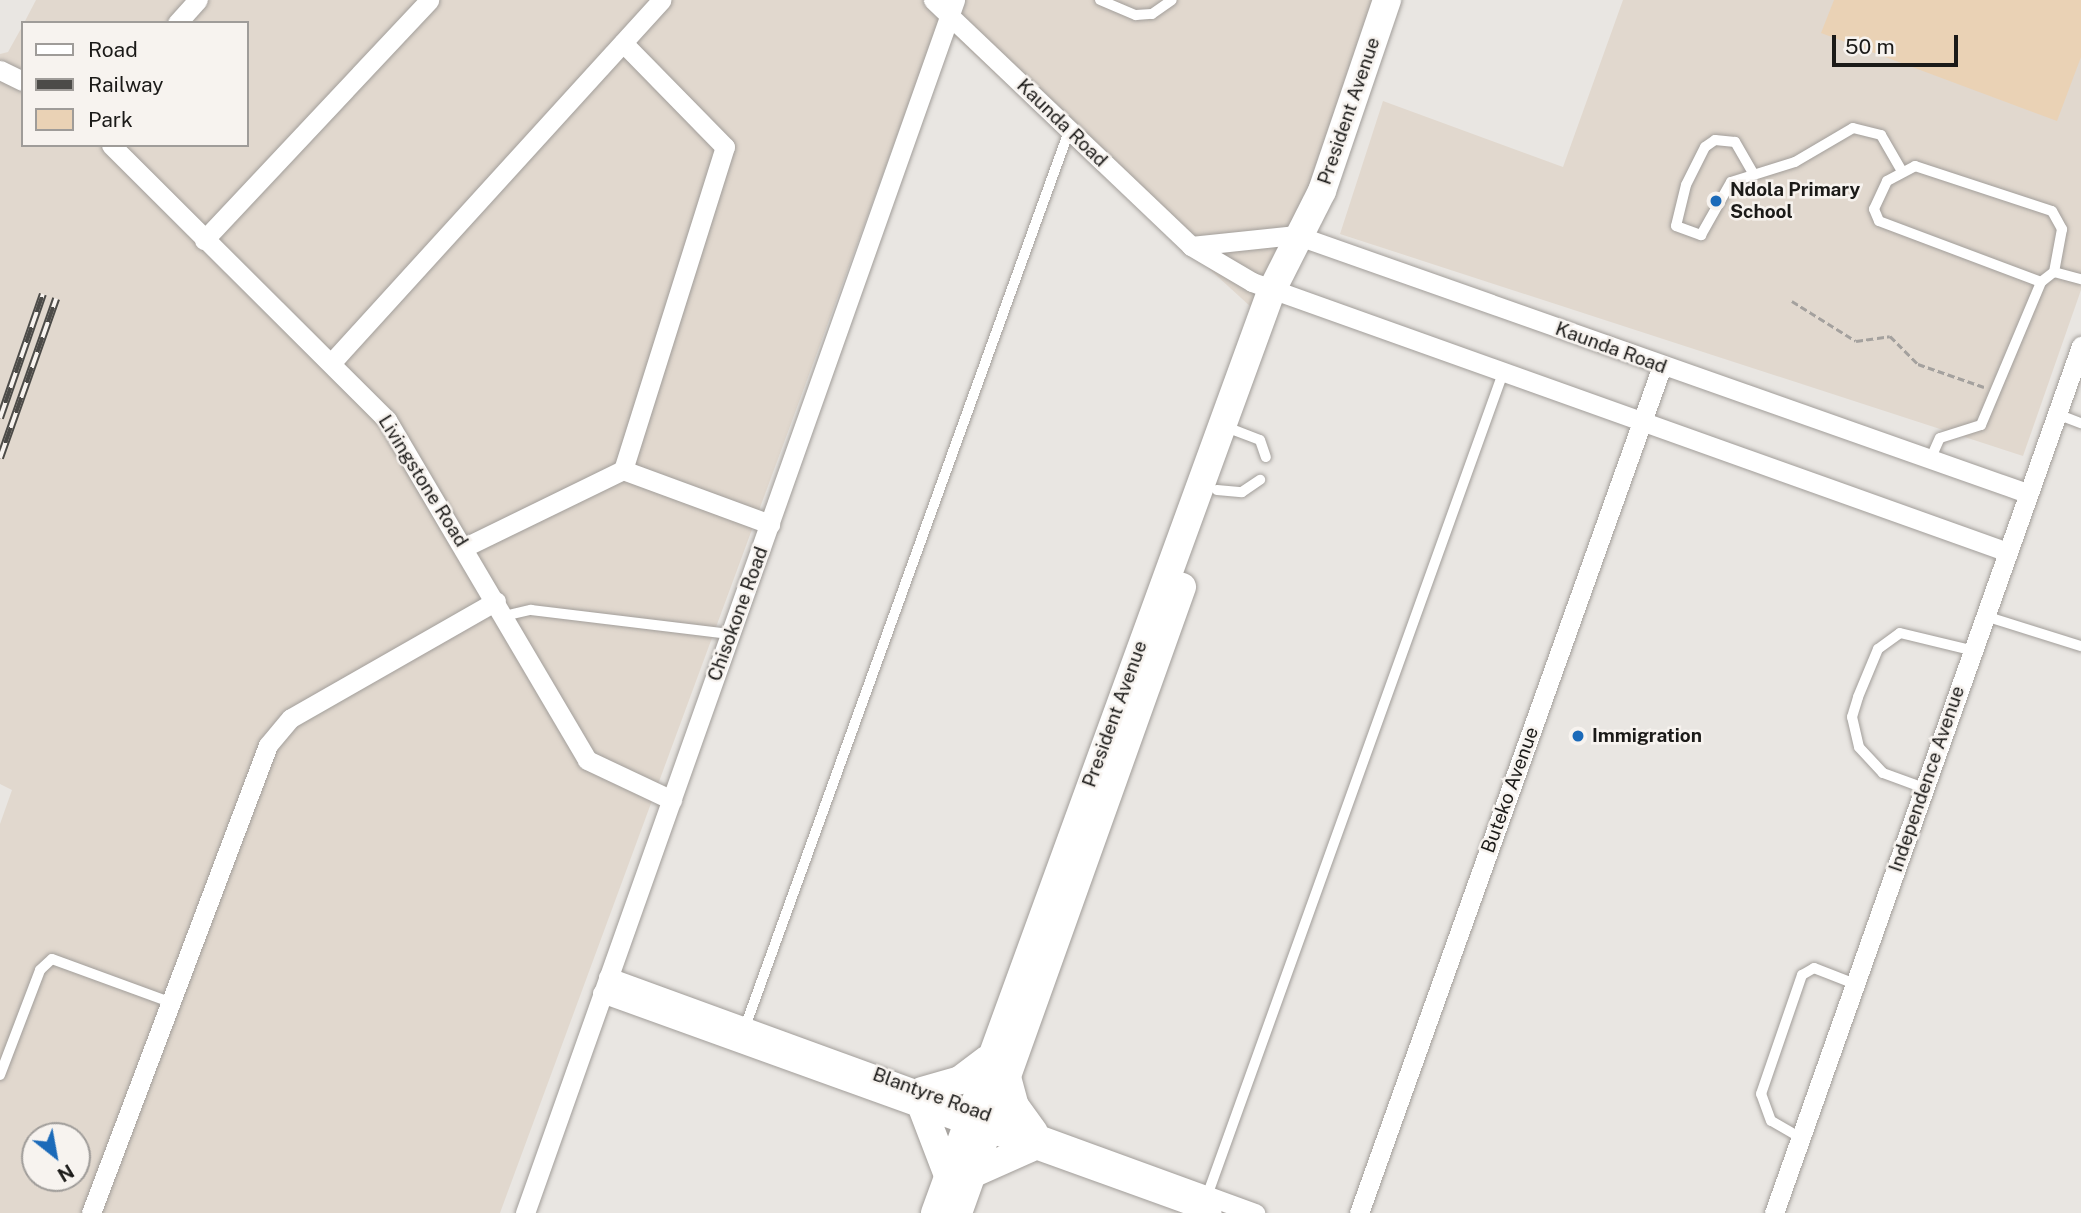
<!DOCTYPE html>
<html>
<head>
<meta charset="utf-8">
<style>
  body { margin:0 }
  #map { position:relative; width:2081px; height:1213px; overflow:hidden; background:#e9e6e2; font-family:"Public Sans",sans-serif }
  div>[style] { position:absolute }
  .built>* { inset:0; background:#e1d8ce }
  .green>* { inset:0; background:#ead2b5 }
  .path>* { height:2.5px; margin-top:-1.25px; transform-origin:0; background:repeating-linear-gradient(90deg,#a4a19e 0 7px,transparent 0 10.5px) }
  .roads { filter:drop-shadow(0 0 2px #a29e9a) drop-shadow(0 0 2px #a29e9a) }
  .lane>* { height:10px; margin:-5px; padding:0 5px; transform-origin:5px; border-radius:5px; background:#fff }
  .street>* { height:19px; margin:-9.5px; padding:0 9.5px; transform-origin:9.5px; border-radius:9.5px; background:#fff }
  .secondary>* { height:28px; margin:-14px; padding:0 14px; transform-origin:14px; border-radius:14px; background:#fff }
  .rail>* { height:8px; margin-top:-4px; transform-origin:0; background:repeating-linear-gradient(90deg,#f7f3ef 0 16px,#4c4b48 0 32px); box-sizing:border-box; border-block:2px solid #4c4b48 }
  .dots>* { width:19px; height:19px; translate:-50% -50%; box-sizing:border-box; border:4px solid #f7f3ef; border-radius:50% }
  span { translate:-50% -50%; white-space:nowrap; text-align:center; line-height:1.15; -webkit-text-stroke:5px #f7f3ef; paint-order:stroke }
  .street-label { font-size:19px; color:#1b1a18 }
  .poi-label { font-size:19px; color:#1b1a18; font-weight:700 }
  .left { translate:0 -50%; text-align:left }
  .legend { position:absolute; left:21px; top:21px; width:228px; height:126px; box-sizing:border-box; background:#f7f3ef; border:2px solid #9f9c99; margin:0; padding:9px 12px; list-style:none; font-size:21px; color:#1b1a18 }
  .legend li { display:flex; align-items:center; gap:14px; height:35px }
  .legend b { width:35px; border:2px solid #9f9c99 }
  .north { position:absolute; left:21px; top:1122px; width:70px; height:70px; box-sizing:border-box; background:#f7f3ef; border:2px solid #9f9c99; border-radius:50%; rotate:149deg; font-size:19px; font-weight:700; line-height:28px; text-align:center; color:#1b1a18 }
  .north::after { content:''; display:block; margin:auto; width:24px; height:32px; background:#1b6ab9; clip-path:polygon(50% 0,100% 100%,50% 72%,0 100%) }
  .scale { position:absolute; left:1832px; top:35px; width:126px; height:32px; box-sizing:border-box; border:4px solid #1b1a18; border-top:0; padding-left:9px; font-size:21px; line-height:24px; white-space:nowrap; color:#1b1a18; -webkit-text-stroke:5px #f7f3ef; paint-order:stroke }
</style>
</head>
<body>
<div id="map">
  <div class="built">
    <i style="clip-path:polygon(evenodd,36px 0,1375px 0,1263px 318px,939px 22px,500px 1213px,0 1213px,0 824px,12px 790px,0 784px,0 54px,8px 52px,23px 25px,23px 145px,247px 145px,247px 23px,24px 23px,36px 0,35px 1136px,77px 1136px,77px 1178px,35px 1178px,35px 1136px)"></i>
    <i style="clip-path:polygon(1623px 0,2081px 0,2081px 290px,2023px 456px,1340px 234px,1383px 101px,1563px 167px)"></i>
  </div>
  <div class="green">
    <i style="clip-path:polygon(1834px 0,2081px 0,2081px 57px,2057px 121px,1821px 33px)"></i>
  </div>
  <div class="path">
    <i style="left:1792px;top:301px;width:75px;rotate:32deg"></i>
    <i style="left:1856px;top:341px;width:34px;rotate:-8deg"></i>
    <i style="left:1890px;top:336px;width:40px;rotate:45deg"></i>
    <i style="left:1918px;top:364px;width:70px;rotate:19.2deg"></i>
  </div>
  <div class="roads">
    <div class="lane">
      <i style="left:1100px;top:0;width:39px;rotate:23deg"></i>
      <i style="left:1136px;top:15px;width:16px;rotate:-4deg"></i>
      <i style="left:1152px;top:14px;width:24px;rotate:-35deg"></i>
      <i style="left:1753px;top:173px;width:36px;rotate:-120deg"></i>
      <i style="left:1735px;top:142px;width:20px;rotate:-174deg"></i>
      <i style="left:1715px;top:140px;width:12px;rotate:145deg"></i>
      <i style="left:1705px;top:147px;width:42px;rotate:116.6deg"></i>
      <i style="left:1686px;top:185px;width:42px;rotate:103.7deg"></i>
      <i style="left:1676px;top:226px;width:27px;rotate:20deg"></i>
      <i style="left:1701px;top:235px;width:61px;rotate:-60.5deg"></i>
      <i style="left:1731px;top:182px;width:67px;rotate:-17.4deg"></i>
      <i style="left:1795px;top:162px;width:67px;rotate:-30.4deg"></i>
      <i style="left:1853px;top:128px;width:29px;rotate:14deg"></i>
      <i style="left:1881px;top:135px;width:39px;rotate:60deg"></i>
      <i style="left:2041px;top:282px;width:173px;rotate:-159.4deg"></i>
      <i style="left:1879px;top:221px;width:13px;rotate:-113deg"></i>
      <i style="left:1874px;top:209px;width:31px;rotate:-65deg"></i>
      <i style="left:1887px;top:181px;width:32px;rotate:-28deg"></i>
      <i style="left:1915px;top:166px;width:144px;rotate:18.2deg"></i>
      <i style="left:2052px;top:211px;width:21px;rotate:61deg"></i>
      <i style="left:2062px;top:229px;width:44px;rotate:100.5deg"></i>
      <i style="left:2057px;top:414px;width:26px;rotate:21deg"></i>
      <i style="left:1226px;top:427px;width:36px;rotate:21deg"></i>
      <i style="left:1260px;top:440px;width:18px;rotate:71deg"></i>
      <i style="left:1930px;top:460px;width:24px;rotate:-66deg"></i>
      <i style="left:1940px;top:438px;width:43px;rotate:-17.6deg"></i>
      <i style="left:1981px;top:425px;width:155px;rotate:-67.2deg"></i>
      <i style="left:2041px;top:282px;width:16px;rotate:-38deg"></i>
      <i style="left:2054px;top:272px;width:28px;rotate:15deg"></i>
      <i style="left:1217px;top:490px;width:25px;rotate:5deg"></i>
      <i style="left:1242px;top:492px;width:22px;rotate:-34deg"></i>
      <i style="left:504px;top:616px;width:28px;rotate:-13deg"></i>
      <i style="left:531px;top:610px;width:200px;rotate:6.9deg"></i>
      <i style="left:1985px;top:616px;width:101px;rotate:17.4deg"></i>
      <i style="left:1924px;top:788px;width:44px;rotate:-159.9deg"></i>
      <i style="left:1883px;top:773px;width:35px;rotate:-133deg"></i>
      <i style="left:1859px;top:747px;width:31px;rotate:-103deg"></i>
      <i style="left:1852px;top:717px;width:21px;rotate:-73deg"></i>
      <i style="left:1858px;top:697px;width:52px;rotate:-67.4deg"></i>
      <i style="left:1878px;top:649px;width:27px;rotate:-36deg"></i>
      <i style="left:1900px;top:633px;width:73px;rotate:13.5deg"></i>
      <i style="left:745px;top:1027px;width:953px;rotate:-70.12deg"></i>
      <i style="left:0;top:1075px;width:112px;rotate:-69.1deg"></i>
      <i style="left:40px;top:970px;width:16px;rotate:-43deg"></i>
      <i style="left:52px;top:959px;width:122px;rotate:20.1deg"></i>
      <i style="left:1801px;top:1138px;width:34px;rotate:-150deg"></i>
      <i style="left:1771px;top:1121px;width:29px;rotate:-110deg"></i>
      <i style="left:1761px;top:1094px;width:126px;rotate:-71deg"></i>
      <i style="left:1802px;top:975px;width:14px;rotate:-30deg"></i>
      <i style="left:1814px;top:968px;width:44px;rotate:21.3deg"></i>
      <i style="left:1207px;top:1196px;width:875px;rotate:-70.22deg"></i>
    </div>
    <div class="street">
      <i style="left:933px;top:0;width:356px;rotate:43.6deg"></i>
      <i style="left:1191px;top:246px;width:71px;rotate:30.5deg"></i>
      <i style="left:1252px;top:282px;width:800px;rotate:19.66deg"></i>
      <i style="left:177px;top:23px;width:31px;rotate:-48deg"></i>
      <i style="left:0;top:70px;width:25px;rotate:26deg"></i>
      <i style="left:111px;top:145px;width:390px;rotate:44.9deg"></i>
      <i style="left:387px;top:420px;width:394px;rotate:59.5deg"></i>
      <i style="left:587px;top:760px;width:94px;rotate:25.2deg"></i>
      <i style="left:204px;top:240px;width:329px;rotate:-46.8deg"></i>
      <i style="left:1191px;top:246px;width:106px;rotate:-6deg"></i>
      <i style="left:1296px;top:235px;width:775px;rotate:19.44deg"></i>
      <i style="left:333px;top:361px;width:488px;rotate:-47.7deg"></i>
      <i style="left:623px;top:470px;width:339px;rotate:-72.5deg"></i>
      <i style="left:725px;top:147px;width:146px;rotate:-134.4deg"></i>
      <i style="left:465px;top:547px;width:176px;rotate:-26deg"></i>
      <i style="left:623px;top:470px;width:157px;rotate:20.2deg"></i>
      <i style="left:608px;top:977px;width:689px;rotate:20.04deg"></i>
      <i style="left:602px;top:993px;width:648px;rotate:19.83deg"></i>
      <i style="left:91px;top:1213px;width:500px;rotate:-69.28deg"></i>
      <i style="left:268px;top:745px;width:35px;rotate:-50deg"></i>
      <i style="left:291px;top:718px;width:236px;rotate:-29.7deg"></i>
      <i style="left:525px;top:1213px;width:1287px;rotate:-70.48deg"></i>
      <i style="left:1359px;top:1213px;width:900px;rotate:-70.32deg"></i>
      <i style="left:1774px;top:1213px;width:920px;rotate:-70.5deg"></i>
    </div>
    <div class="secondary">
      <i style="left:1007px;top:1077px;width:30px;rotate:75deg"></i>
      <i style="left:1015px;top:1106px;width:32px;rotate:54deg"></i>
      <i style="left:922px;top:1091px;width:40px;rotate:-16deg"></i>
      <i style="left:960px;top:1080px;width:34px;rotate:-37deg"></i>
      <i style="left:923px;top:1110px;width:67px;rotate:69.1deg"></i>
      <i style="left:972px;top:1174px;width:64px;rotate:-24.1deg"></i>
      <i style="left:935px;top:1213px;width:980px;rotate:-69.96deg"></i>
      <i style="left:1271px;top:292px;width:113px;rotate:-63.2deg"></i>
      <i style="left:1322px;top:191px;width:202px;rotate:-71.2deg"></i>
      <i style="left:958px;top:1213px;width:665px;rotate:-70.31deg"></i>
    </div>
  </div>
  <div class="rail">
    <i style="left:0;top:418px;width:131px;rotate:-70.9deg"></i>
    <i style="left:0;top:458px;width:169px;rotate:-70.6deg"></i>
  </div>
  <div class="dots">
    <i style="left:1716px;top:201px;background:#1b6ab9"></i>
    <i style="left:1578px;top:736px;background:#1b6ab9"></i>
  </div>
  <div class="street-label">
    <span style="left:1349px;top:111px;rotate:-71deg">President Avenue</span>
    <span style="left:1062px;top:123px;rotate:44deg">Kaunda Road</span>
    <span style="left:1611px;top:348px;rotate:20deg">Kaunda Road</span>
    <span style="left:423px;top:481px;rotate:58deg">Livingstone Road</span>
    <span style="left:738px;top:614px;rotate:-70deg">Chisokone Road</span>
    <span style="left:1115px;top:714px;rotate:-70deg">President Avenue</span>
    <span style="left:1927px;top:779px;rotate:-71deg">Independence Avenue</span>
    <span style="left:1510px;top:790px;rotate:-70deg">Buteko Avenue</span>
    <span style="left:932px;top:1095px;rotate:20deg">Blantyre Road</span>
  </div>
  <div class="poi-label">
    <span class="left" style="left:1730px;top:201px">Ndola Primary<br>School</span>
    <span class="left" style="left:1592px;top:736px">Immigration</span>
  </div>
  <ul class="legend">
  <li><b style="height:9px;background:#fff"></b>Road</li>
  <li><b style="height:9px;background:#4c4b48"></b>Railway</li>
  <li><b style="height:19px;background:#ead2b5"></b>Park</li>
  </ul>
  <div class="north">N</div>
  <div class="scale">50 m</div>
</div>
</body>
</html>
